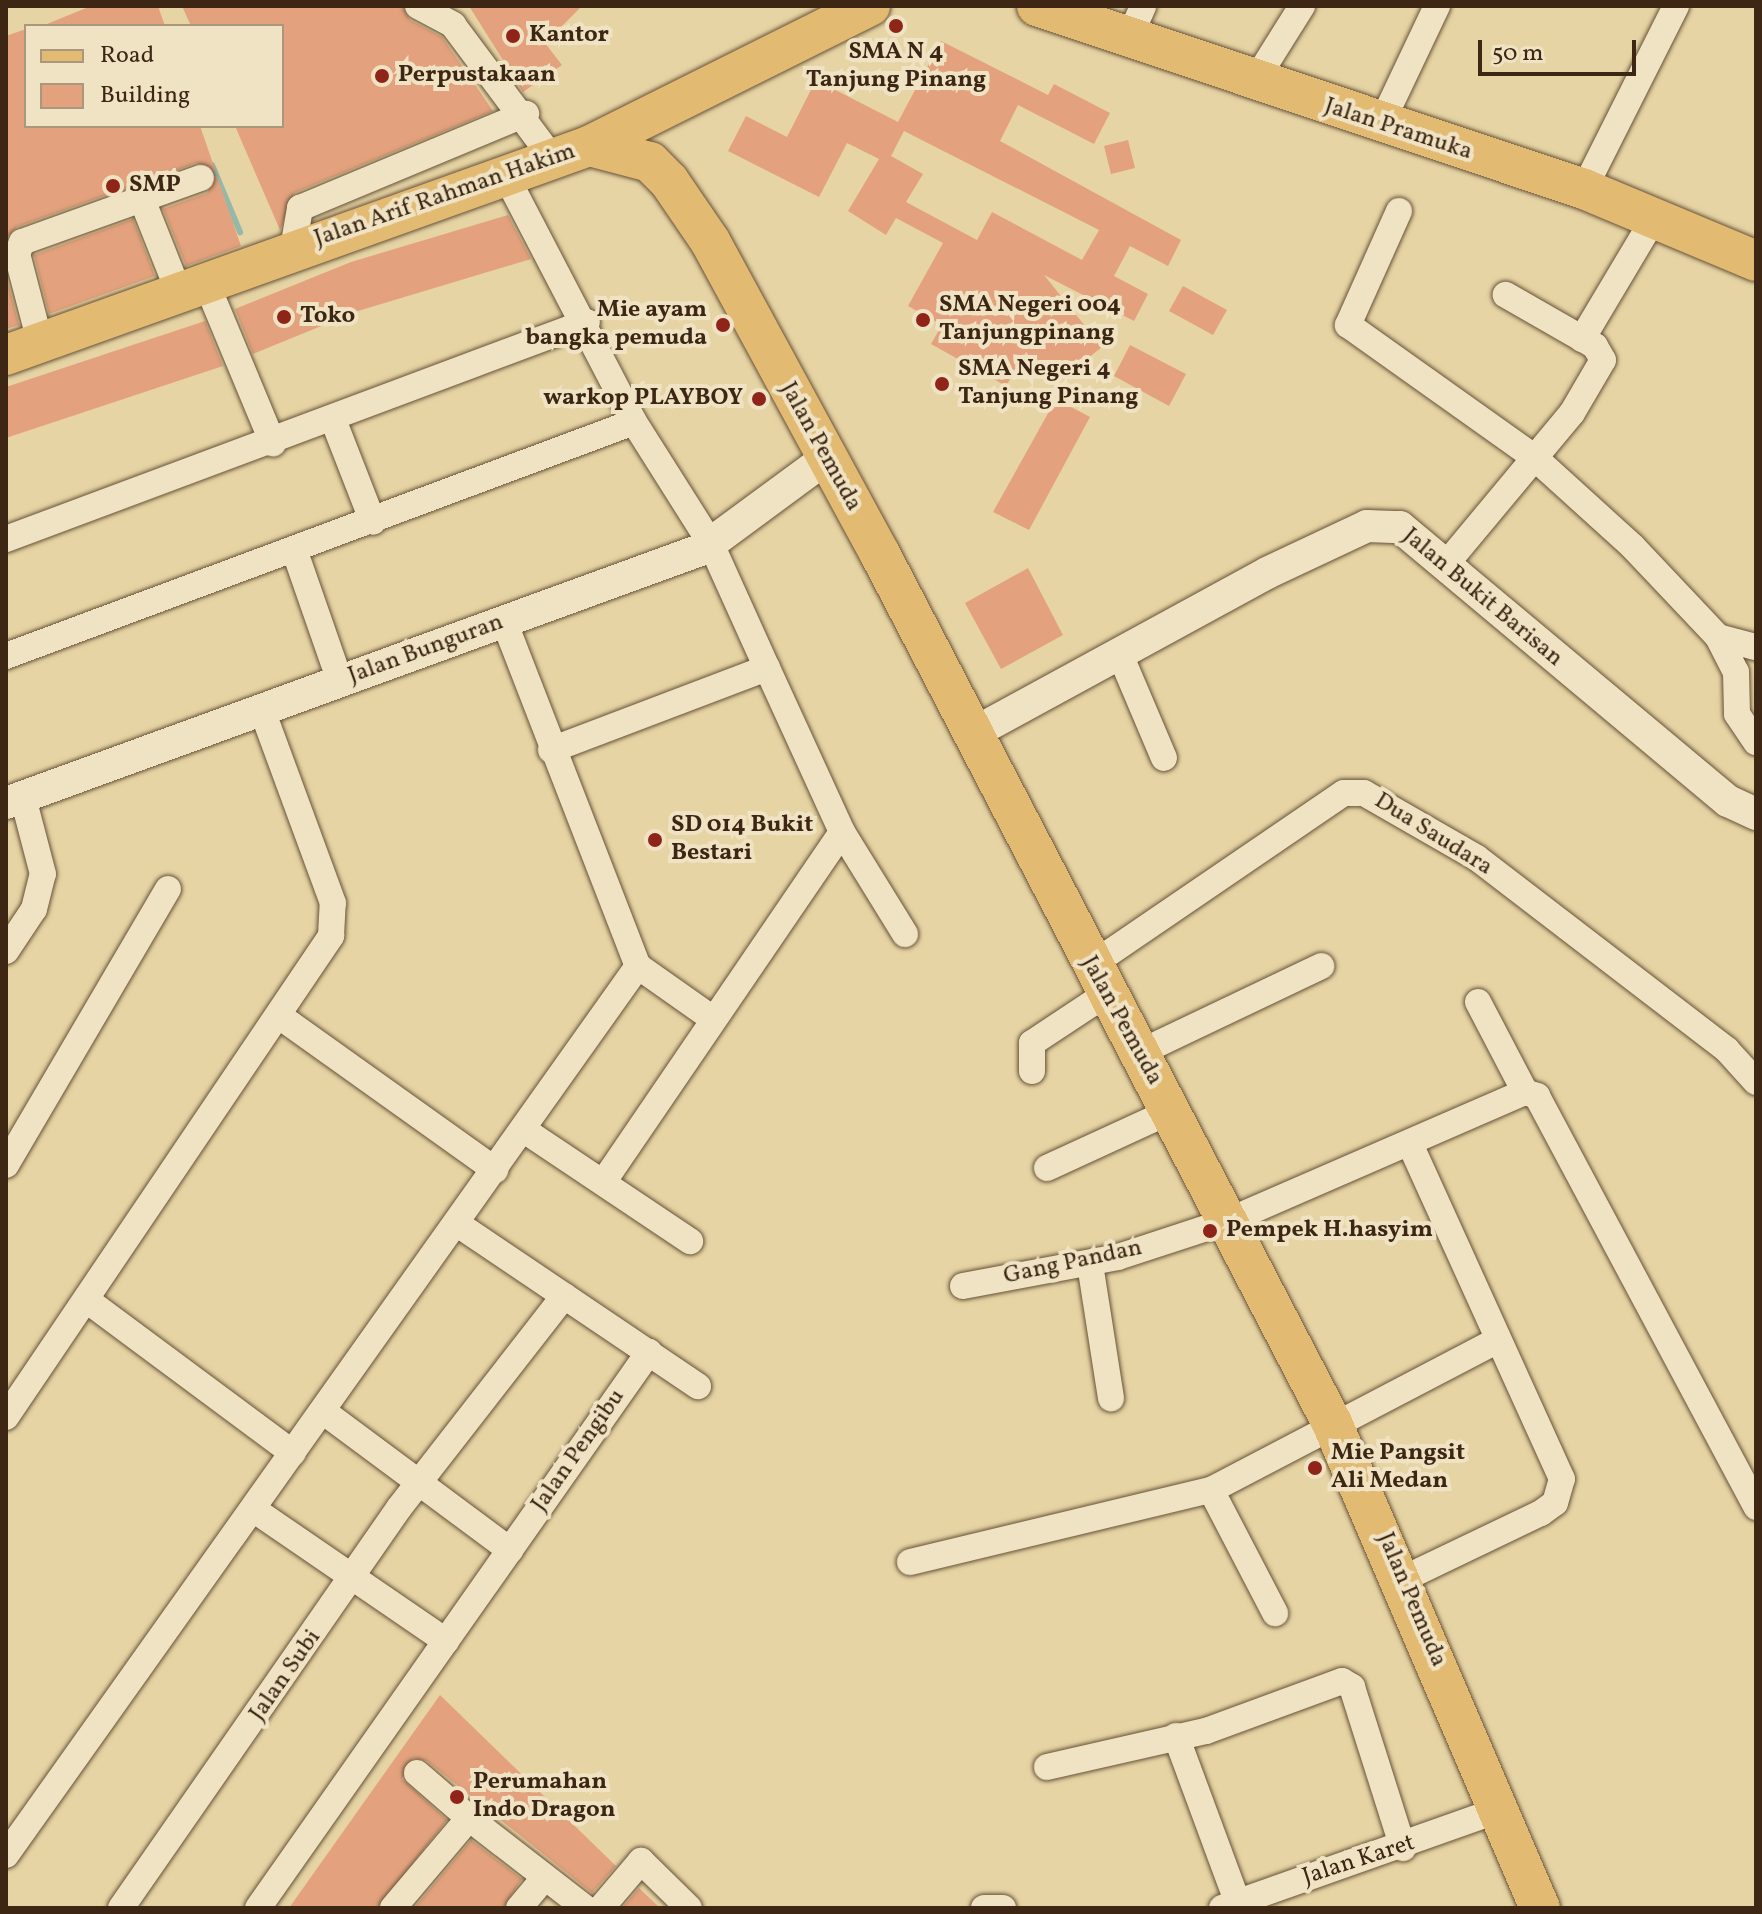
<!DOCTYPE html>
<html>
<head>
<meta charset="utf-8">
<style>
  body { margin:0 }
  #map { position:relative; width:1762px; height:1914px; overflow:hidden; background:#e6d4a4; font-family:Vollkorn,serif }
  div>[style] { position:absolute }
  .stream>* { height:6px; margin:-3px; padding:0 3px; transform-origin:3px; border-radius:3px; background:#96b8a9 }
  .building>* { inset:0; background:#e3a27d }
  .roads { filter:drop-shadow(0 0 2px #675238) drop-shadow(0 0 2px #675238) }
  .minor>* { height:26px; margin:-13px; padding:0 13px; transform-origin:13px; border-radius:13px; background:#efe3c4 }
  .tertiary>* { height:32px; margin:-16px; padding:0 16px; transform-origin:16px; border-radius:16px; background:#efe3c4 }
  .primary>* { height:40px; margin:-20px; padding:0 20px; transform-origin:20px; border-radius:20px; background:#e3ba72 }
  .dots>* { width:22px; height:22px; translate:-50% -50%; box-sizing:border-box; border:4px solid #efe3c4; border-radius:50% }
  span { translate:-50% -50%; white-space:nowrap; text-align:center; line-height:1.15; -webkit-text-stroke:8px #efe3c4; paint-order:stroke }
  .poi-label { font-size:24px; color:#3d2714; font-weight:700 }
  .left { translate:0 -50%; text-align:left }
  .right { translate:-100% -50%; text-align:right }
  .street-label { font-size:24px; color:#3d2714 }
  .frame { position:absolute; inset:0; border:8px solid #3d2714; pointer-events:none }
  .legend { position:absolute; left:24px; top:24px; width:260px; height:104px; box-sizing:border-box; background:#efe3c4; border:2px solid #a8987e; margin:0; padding:10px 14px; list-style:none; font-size:24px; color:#3d2714 }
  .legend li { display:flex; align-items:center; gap:16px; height:40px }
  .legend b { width:40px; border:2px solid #a8987e }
  .scale { position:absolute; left:1478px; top:40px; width:158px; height:36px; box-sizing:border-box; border:4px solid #3d2714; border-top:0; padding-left:10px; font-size:24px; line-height:28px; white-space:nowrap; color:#3d2714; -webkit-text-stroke:6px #efe3c4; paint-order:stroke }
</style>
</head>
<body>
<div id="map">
  <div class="stream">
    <i style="left:212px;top:165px;width:73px;rotate:67.3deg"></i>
  </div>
  <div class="building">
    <i style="clip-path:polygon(91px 6px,158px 6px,165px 26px,42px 26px)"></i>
    <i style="clip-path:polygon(182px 6px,402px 6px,410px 20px,442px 37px,493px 111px,294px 193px,280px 230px,235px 126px,282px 126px,282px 26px,191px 26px)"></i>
    <i style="clip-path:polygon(469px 6px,582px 6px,545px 43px,562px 65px,523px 92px)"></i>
    <i style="clip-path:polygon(26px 29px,26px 126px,200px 126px,216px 172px,196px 163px,17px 227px,6px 239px,6px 36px)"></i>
    <i style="clip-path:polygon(evenodd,941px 41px,1048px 95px,1054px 84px,1110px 113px,1094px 144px,1018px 105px,1000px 141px,1181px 240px,1168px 266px,1130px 246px,1114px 276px,1148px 294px,1134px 321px,1044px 275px,1102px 347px,1053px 386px,1026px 352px,1006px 386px,931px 344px,942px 325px,908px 306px,943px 243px,896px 218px,886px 235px,848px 211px,879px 159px,847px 143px,819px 197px,728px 151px,746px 116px,787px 137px,816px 80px,898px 122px,941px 41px,904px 131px,1099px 230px,1082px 260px,992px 212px,977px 240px,906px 202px,923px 174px,891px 156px,904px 131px)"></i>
    <i style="clip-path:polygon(1128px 140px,1135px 168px,1111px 174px,1104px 146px)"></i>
    <i style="clip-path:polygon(216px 174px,241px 246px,186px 266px,163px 209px,207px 193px)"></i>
    <i style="clip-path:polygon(508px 215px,531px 259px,358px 311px,253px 354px,235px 309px,351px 262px)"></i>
    <i style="clip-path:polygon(133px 219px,155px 276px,49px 314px,34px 255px)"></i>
    <i style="clip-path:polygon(6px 275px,19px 325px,6px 329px)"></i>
    <i style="clip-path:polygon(1183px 286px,1227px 310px,1213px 335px,1169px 311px)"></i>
    <i style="clip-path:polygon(205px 321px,223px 366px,6px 438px,6px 387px)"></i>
    <i style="clip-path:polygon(1130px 345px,1186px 374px,1169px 406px,1114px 376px)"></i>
    <i style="clip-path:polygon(1056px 399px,1090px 417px,1029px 530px,993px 512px)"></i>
    <i style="clip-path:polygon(1028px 568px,1063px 635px,1001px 669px,965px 603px)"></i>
    <i style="clip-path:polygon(440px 1695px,616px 1866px,592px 1893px,427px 1761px,413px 1758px,402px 1779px,447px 1820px,377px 1908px,289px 1908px)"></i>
    <i style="clip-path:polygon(471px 1840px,522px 1879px,503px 1908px,414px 1908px)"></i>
    <i style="clip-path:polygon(639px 1888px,660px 1908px,622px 1908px)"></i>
  </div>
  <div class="roads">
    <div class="minor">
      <i style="left:418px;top:6px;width:40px;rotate:28deg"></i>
      <i style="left:453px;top:25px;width:166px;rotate:53.3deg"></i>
      <i style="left:1129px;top:38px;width:35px;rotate:-66deg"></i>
      <i style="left:1255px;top:81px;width:89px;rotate:-57.9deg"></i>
      <i style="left:1381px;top:124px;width:131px;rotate:-64.6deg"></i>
      <i style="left:506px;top:176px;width:277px;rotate:62.5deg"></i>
      <i style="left:634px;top:422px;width:144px;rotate:57.7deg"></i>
      <i style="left:711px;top:544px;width:136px;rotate:65.7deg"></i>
      <i style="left:1584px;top:189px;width:205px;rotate:-63.3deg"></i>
      <i style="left:143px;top:202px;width:95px;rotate:68.3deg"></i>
      <i style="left:1399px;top:211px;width:125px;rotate:114.1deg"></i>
      <i style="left:1348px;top:325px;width:229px;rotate:35.4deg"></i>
      <i style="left:1535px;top:458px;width:132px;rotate:42.2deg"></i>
      <i style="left:1633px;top:547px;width:124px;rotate:46.6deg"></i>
      <i style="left:1718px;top:637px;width:39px;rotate:63deg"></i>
      <i style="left:1736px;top:672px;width:42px;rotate:88.6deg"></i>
      <i style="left:1737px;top:714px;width:34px;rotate:56deg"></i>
      <i style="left:293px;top:249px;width:42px;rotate:-80.3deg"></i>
      <i style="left:300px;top:208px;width:245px;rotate:-22.6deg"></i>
      <i style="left:205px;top:280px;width:177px;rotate:67.4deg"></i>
      <i style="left:1582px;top:339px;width:141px;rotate:-59.2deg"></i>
      <i style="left:40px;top:342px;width:91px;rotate:-104.6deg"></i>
      <i style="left:17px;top:254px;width:13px;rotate:-67deg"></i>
      <i style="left:22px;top:242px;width:190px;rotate:-19.7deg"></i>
      <i style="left:334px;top:422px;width:107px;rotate:68.7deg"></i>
      <i style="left:6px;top:539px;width:620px;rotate:-20.48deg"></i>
      <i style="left:295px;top:552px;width:137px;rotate:70.8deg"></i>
      <i style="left:1447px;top:563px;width:195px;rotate:-50.2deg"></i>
      <i style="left:1572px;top:413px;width:61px;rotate:-59.7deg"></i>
      <i style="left:1603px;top:360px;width:16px;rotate:-120deg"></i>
      <i style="left:1595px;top:346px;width:103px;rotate:-150.2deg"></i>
      <i style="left:504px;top:621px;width:370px;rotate:68.8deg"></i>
      <i style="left:1718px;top:637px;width:39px;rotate:15deg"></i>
      <i style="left:1119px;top:652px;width:115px;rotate:67deg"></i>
      <i style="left:6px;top:656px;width:670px;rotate:-20.44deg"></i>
      <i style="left:551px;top:750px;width:231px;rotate:-20.8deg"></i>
      <i style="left:767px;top:668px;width:180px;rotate:65.4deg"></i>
      <i style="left:842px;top:832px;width:120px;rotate:58.3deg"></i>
      <i style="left:6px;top:951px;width:50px;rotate:-56.3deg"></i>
      <i style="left:34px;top:909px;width:36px;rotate:-76deg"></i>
      <i style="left:43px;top:874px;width:79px;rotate:-104.7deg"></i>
      <i style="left:1090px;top:966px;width:307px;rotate:-34.3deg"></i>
      <i style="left:1344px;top:793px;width:20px"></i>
      <i style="left:1364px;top:793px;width:130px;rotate:29.9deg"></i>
      <i style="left:1477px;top:858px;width:315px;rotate:37.5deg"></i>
      <i style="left:1727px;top:1050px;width:43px;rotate:47.8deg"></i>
      <i style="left:1478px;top:1002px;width:102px;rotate:62.4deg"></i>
      <i style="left:282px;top:1018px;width:262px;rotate:35.5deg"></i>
      <i style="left:1139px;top:1053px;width:202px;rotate:-25.5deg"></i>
      <i style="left:1032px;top:1071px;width:28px;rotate:-90deg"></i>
      <i style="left:1032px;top:1043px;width:89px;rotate:-33.5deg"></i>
      <i style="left:524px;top:1130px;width:200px;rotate:33.8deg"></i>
      <i style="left:6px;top:1165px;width:320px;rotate:-59.6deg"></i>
      <i style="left:1047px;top:1168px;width:136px;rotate:-24.7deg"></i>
      <i style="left:604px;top:1181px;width:422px;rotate:-55.7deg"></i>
      <i style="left:456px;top:1223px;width:292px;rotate:34deg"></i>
      <i style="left:1090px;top:1264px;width:136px;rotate:81.1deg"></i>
      <i style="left:963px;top:1286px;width:158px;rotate:-10.6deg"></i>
      <i style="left:1118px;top:1257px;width:116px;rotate:-18.1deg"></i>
      <i style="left:1228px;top:1221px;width:324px;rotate:-23.5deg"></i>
      <i style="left:1525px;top:1092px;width:13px;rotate:18deg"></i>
      <i style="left:1537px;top:1096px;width:466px;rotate:61.9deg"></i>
      <i style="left:88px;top:1301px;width:255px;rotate:36.6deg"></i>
      <i style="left:324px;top:1412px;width:232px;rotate:36.6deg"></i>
      <i style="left:6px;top:1417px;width:581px;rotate:-55.95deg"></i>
      <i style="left:331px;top:936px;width:33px;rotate:-87deg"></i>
      <i style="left:333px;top:903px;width:206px;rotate:-110.2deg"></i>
      <i style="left:1211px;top:1490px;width:139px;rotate:62.5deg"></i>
      <i style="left:253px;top:1509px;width:234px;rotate:34.4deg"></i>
      <i style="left:910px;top:1562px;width:309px;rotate:-13.5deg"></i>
      <i style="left:1211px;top:1490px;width:324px;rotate:-27.6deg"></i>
      <i style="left:1403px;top:1579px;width:153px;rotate:-25.6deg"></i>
      <i style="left:1541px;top:1513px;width:17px;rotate:-36deg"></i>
      <i style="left:1555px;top:1503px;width:25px;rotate:-74deg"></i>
      <i style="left:1562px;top:1479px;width:366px;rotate:-114.4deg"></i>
      <i style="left:1176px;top:1736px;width:176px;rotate:69.7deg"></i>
      <i style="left:1047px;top:1767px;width:163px;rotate:-12.8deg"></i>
      <i style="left:1206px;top:1731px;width:145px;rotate:-20.2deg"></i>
      <i style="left:1342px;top:1681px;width:12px;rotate:31deg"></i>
      <i style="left:1352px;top:1687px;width:169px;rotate:72.4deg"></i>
      <i style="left:417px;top:1773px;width:69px;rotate:40.9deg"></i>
      <i style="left:6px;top:1855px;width:1091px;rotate:-54.59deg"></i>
      <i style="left:638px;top:966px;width:92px;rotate:35.2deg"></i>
      <i style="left:121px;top:1908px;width:487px;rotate:-55.2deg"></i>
      <i style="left:399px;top:1508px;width:269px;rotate:-52.1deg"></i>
      <i style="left:258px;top:1908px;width:680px;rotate:-54.88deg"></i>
      <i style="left:393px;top:1908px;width:118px;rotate:-49.8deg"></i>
      <i style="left:469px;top:1818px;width:147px;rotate:37.8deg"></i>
      <i style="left:519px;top:1908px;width:39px;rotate:-50deg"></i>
      <i style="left:601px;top:1908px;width:62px;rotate:-49.6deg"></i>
      <i style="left:641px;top:1861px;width:67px;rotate:44.4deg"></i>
      <i style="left:984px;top:1908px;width:19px"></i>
      <i style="left:1222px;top:1908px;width:291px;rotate:-19.5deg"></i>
    </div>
    <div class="tertiary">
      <i style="left:970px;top:735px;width:338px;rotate:-28.6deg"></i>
      <i style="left:1267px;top:573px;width:110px;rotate:-25.2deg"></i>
      <i style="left:1367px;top:526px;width:33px;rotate:2deg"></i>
      <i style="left:1400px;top:527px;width:427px;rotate:39.9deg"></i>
      <i style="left:1728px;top:801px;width:31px;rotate:25deg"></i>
      <i style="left:6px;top:803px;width:742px;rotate:-20.02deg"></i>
      <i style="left:703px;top:549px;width:152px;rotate:-36.4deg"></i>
    </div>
    <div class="primary">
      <i style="left:1037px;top:6px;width:577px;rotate:18.5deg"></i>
      <i style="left:1584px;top:189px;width:186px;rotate:22.7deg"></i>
      <i style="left:589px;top:146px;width:63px;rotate:14.7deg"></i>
      <i style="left:650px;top:162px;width:27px;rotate:45deg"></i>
      <i style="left:669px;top:181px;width:73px;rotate:55.7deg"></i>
      <i style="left:710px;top:241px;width:356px;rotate:61.5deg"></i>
      <i style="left:880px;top:554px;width:980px;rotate:62.52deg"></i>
      <i style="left:1332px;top:1423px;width:528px;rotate:66.79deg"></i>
      <i style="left:6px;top:355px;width:619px;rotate:-19.72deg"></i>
      <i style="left:589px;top:146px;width:314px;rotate:-26.5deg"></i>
    </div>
  </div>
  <div class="dots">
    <i style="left:896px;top:26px;background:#8f2418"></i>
    <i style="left:513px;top:36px;background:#8f2418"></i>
    <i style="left:382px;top:76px;background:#8f2418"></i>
    <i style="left:113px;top:186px;background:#8f2418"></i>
    <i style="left:284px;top:317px;background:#8f2418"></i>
    <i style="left:923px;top:320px;background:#8f2418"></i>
    <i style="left:723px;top:325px;background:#8f2418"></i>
    <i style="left:942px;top:384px;background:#8f2418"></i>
    <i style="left:759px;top:399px;background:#8f2418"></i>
    <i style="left:655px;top:840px;background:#8f2418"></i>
    <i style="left:1210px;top:1231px;background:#8f2418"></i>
    <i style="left:1315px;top:1468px;background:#8f2418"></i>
    <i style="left:457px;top:1797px;background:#8f2418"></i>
  </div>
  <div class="poi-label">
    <span class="left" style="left:529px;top:36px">Kantor</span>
    <span style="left:896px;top:67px">SMA N 4<br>Tanjung Pinang</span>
    <span class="left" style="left:398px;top:76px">Perpustakaan</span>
    <span class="left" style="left:129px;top:186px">SMP</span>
    <span class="left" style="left:939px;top:320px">SMA Negeri 004<br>Tanjungpinang</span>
    <span class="right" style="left:707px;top:325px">Mie ayam<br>bangka pemuda</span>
    <span class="left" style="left:300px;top:317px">Toko</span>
    <span class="left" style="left:958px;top:384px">SMA Negeri 4<br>Tanjung Pinang</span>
    <span class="right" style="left:743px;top:399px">warkop PLAYBOY</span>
    <span class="left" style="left:671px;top:840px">SD 014 Bukit<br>Bestari</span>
    <span class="left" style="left:1226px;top:1231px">Pempek H.hasyim</span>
    <span class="left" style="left:1331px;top:1468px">Mie Pangsit<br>Ali Medan</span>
    <span class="left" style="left:473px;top:1797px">Perumahan<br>Indo Dragon</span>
  </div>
  <div class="street-label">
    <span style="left:1398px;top:130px;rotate:18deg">Jalan Pramuka</span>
    <span style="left:445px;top:196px;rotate:-19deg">Jalan Arif Rahman Hakim</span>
    <span style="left:820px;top:447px;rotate:61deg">Jalan Pemuda</span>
    <span style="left:1482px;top:598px;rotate:40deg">Jalan Bukit Barisan</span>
    <span style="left:426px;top:650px;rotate:-20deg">Jalan Bunguran</span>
    <span style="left:1433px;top:835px;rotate:32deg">Dua Saudara</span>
    <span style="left:1121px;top:1021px;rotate:61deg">Jalan Pemuda</span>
    <span style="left:1073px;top:1263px;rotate:-12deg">Gang Pandan</span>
    <span style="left:579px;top:1451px;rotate:-55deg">Jalan Pengibu</span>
    <span style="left:1411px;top:1600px;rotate:67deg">Jalan Pemuda</span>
    <span style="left:286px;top:1676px;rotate:-55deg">Jalan Subi</span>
    <span style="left:1359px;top:1861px;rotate:-18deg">Jalan Karet</span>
  </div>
  <div class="frame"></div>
  <ul class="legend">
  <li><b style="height:10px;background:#e3ba72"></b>Road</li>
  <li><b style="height:22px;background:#e3a27d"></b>Building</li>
  </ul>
  <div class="scale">50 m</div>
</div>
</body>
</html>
